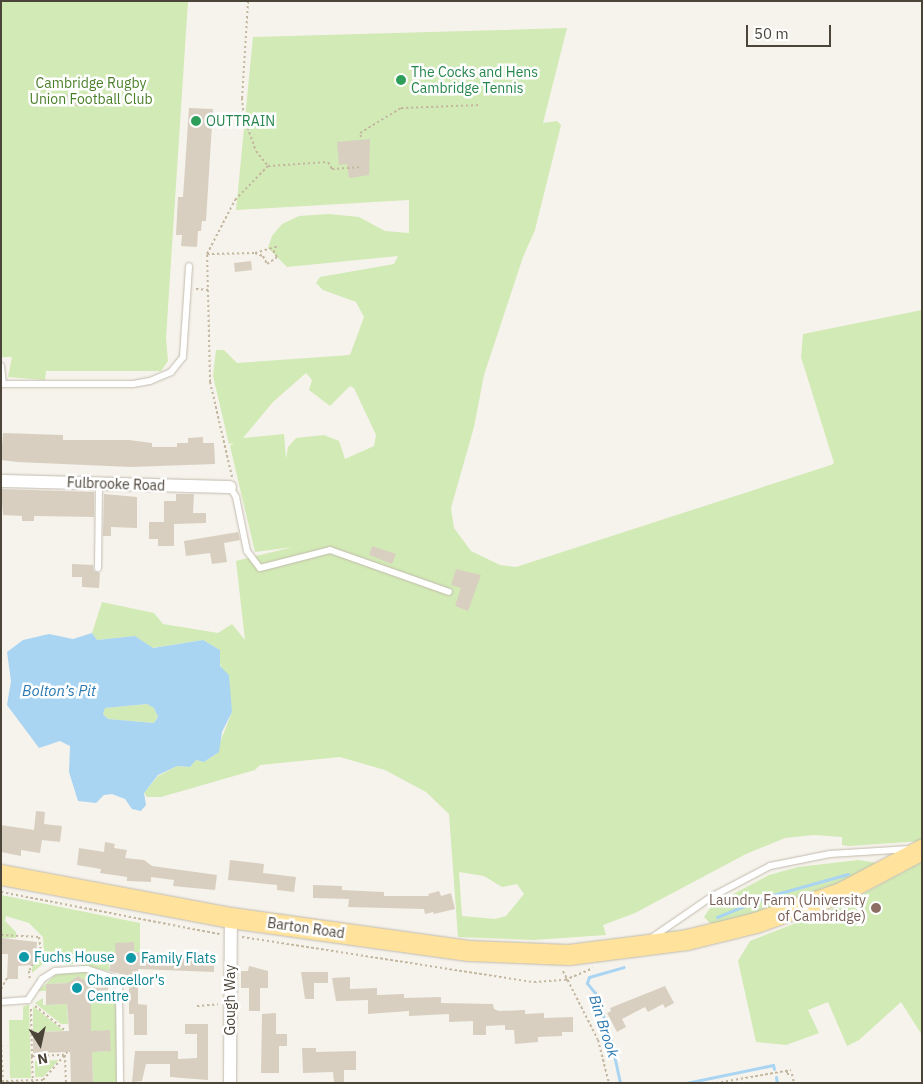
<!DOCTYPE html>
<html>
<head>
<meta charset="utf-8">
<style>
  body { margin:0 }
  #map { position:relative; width:923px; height:1084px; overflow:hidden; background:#f6f3ec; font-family:"IBM Plex Sans",sans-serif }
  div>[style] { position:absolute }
  .green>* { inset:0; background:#d2eab5 }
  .water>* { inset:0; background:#a9d4f2 }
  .stream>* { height:3px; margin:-1.5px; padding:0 1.5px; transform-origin:1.5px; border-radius:1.5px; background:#a9d4f2 }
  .building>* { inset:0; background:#d8cfc1 }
  .path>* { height:2px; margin-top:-1px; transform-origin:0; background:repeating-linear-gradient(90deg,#c4b79f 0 2.5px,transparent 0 5px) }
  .roads { filter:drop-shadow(0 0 1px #c2bbae) drop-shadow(0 0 1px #c2bbae) }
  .lane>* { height:6px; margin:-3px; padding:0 3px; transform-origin:3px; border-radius:3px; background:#fff }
  .street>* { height:12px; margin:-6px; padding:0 6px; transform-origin:6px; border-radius:6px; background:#fff }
  .primary>* { height:20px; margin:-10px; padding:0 10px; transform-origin:10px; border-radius:10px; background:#ffe39c }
  .dots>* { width:14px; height:14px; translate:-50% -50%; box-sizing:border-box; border:2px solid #fff; border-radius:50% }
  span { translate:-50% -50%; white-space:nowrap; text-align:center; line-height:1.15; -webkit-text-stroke:5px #fff; paint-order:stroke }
  .leisure-label { font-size:14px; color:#27864d }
  .left { translate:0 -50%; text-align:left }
  .park-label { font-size:14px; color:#4a7f2a }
  .street-label { font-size:14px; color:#4b4439 }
  .education-label { font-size:14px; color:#785e54 }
  .right { translate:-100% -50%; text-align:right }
  .culture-label { font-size:14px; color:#0d838f }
  .water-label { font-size:15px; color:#2e7ab2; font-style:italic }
  .frame { position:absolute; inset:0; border:2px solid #4b4439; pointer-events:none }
  .north { position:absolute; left:15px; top:1019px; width:50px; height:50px; -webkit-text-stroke:4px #fff; paint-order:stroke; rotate:170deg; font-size:14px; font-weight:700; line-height:20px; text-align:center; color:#4b4439 }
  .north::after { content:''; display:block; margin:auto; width:18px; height:22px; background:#4b4439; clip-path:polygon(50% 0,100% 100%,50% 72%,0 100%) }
  .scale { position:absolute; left:746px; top:25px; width:85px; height:22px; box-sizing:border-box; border:2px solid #4b4439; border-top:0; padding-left:6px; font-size:15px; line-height:18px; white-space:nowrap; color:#4b4439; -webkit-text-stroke:4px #fff; paint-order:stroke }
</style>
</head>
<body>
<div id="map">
  <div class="green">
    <i style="clip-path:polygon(1px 1px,188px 1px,166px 338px,168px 361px,161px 371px,46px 371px,45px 380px,8px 377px,12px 357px,1px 357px)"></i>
    <i style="clip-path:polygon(evenodd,567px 28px,543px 123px,557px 121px,561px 125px,535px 230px,523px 257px,484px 375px,474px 427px,451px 508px,454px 528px,471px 551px,500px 565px,516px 567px,831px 465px,834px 463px,801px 357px,803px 334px,922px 310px,922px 841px,849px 846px,842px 845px,842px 837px,814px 835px,785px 838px,746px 854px,635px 913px,603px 925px,606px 935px,534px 940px,458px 937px,449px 814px,426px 792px,385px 770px,340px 757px,260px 765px,255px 770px,161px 797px,147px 797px,144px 793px,158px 776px,177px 766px,190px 767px,196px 760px,204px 762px,215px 755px,232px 712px,219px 659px,220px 650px,203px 640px,152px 648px,135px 636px,97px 640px,92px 633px,102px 602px,154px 613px,163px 624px,218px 633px,232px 624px,245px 640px,236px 561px,293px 547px,255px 552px,230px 446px,234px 443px,229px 444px,213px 376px,216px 350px,224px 350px,237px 363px,350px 355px,364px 317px,356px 302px,323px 290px,316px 283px,320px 277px,394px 264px,398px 256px,287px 267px,268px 248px,272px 236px,282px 224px,299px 216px,329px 214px,359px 217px,385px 231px,409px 233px,409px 200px,236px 210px,253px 37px,567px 28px,306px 373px,312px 380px,309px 390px,330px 406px,350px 386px,354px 388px,376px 435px,374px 446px,345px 459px,339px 441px,324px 435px,296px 438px,288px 447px,286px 459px,284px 434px,243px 438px,273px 402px,306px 373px,567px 28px,459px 872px,484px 876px,502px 887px,517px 884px,524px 894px,506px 916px,495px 919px,462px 916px,459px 872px)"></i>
    <i style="clip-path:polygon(147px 704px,154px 708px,158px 717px,154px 723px,108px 719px,103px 714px,104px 708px)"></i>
    <i style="clip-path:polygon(858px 860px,878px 863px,858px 881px,718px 924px,710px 923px,704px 917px,712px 905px,769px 875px,798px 867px)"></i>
    <i style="clip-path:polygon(922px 862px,922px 1035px,901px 1002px,859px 1040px,847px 1046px,828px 1002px,808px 1010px,819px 1033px,786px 1045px,756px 1042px,738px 961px,750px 941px,840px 906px)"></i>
    <i style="clip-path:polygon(1px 895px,140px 923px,140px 952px,110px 953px,109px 971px,74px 964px,64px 965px,61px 957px,45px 962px,32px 973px,32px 967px,44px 955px,43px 937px,29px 923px,6px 916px,5px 921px,16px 932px,16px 938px,2px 938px,1px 948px)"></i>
    <i style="clip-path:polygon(78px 971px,108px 978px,116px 985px,88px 982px,78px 976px,69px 983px,46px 984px,46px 991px,38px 991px,55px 975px)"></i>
    <i style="clip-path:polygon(110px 989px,116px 989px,118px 1083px,93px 1083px,92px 1052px,110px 1051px,110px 1031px,91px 1031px,91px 1003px,110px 1003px)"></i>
    <i style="clip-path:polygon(43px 998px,43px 1005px,67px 1004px,68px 1024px,61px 1024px,35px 1003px)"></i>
    <i style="clip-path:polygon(29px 1004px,31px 1078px,10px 1078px,9px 1020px,23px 1020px,23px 1007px)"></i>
    <i style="clip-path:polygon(33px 1006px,64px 1031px,33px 1032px)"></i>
    <i style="clip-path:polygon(59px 1060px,43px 1077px,35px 1077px,35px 1061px)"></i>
  </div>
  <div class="water">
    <i style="clip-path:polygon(evenodd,92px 633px,97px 640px,135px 636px,153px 648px,203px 640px,220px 650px,220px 666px,229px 675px,232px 712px,222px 732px,219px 752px,204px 762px,196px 760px,190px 767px,177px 766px,158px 775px,144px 793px,146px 805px,141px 811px,132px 809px,125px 799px,112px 794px,104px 795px,96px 803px,78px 801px,69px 772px,70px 746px,60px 741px,39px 748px,7px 705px,11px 681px,7px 652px,23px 640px,49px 634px,73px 639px,92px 633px,147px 704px,154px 708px,158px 717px,154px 723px,108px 719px,103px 714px,105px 708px,147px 704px)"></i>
  </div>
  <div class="stream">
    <i style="left:717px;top:917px;width:56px;rotate:-22deg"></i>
    <i style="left:769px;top:896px;width:82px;rotate:-15.6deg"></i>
    <i style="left:776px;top:1077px;width:6px;rotate:81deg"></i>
    <i style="left:620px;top:1083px;width:48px;rotate:-102deg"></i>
    <i style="left:610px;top:1036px;width:46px;rotate:-109.2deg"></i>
    <i style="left:595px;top:993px;width:13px;rotate:-129deg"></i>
    <i style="left:587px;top:983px;width:6px;rotate:-72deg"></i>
    <i style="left:589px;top:977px;width:36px;rotate:-16deg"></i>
    <i style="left:686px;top:1083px;width:89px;rotate:-11.7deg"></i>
    <i style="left:773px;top:1065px;width:4px;rotate:76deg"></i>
  </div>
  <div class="building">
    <i style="clip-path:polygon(58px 94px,79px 96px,78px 106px,57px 105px)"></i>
    <i style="clip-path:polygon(189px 108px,213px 109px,206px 221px,202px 221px,201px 231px,198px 231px,197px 247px,181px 246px,182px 235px,176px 235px,178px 197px,183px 197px)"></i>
    <i style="clip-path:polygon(370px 139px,369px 175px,349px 178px,347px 164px,339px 165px,337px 142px)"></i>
    <i style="clip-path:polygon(251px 261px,252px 270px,235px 272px,234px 263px)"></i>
    <i style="clip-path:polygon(3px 433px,63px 435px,63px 440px,129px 440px,152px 443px,152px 447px,177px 447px,177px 443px,188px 443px,188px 438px,203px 437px,203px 443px,214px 443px,215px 464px,131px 467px,17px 462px,1px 460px)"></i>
    <i style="clip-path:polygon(1px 489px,94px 492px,94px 517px,34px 516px,34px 521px,22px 521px,22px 516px,3px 515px)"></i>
    <i style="clip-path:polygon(104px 494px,137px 497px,137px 528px,111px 527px,111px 536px,103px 536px)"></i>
    <i style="clip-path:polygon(176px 494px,194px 494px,193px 513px,206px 513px,206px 523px,174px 524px,174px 546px,158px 546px,158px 539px,149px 539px,149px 522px,164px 522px,164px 501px,176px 501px)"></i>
    <i style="clip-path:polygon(238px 532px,240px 540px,224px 543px,227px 562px,212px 564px,210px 553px,186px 556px,184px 541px)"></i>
    <i style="clip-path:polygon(372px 546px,396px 554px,392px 564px,369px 555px)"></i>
    <i style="clip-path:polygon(72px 564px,93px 565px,94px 571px,100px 573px,99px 588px,82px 587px,82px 577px,72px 577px)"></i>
    <i style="clip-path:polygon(456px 569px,481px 575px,468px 611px,455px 606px,461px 588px,451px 585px)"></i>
    <i style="clip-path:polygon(36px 811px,45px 812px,44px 824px,62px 826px,60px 842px,42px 840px,40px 853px,21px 850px,21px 856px,1px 852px,1px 825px,34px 830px)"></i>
    <i style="clip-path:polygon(105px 842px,115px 844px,114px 848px,127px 850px,125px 858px,144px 860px,152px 866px,217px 875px,215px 890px,173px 886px,174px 880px,151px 877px,151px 882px,127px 881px,127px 877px,100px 873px,101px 869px,77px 865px,79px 848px,104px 852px)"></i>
    <i style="clip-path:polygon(230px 860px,264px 864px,263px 873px,296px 877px,294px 892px,277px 890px,277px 885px,228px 880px)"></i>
    <i style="clip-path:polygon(313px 885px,342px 886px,342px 890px,384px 892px,384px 896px,429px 896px,428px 894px,439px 891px,441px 896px,451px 893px,455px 909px,434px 914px,433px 912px,425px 914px,424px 909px,348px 907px,349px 899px,313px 898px)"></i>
    <i style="clip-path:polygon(2px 938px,37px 942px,36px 959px,34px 965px,18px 966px,18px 979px,7px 979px,8px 954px,1px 954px)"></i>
    <i style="clip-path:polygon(134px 942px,134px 953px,140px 952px,140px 958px,214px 957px,214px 972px,138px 969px,138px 1004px,147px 1005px,147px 1035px,134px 1035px,134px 1014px,129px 1014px,129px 976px,109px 971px,111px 961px,116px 961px,115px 943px)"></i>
    <i style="clip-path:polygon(249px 966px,268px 971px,268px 988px,260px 988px,260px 1011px,249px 1011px,249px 988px,241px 988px,241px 971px,248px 971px)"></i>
    <i style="clip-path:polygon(301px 972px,328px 972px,328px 983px,314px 983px,314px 999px,305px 999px)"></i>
    <i style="clip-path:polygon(78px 976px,88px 982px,108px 982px,108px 1003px,91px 1003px,91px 1031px,110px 1030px,111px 1051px,92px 1052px,93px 1083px,71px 1083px,70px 1052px,33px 1053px,33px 1032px,69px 1031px,67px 1004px,46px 1005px,46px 984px,68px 983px)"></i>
    <i style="clip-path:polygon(350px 977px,350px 989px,377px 988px,377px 995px,404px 994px,404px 998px,441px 997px,441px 1003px,493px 1004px,494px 1009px,499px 1011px,525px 1010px,525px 1014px,544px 1013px,544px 1018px,573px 1017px,573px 1032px,562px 1032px,562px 1036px,538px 1037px,538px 1042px,515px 1044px,514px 1030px,505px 1030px,505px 1025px,486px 1026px,486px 1035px,473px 1035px,473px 1021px,449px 1022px,449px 1014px,409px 1016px,409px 1011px,368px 1014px,368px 1000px,336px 1001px,332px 978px)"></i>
    <i style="clip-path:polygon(665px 986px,674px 1003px,665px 1008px,663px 1004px,648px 1012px,645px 1007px,622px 1019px,626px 1027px,617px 1032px,607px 1013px,611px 1011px,610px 1008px)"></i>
    <i style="clip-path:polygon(276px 1013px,276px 1034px,287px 1034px,287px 1046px,279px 1046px,279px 1073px,261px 1073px,262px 1014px)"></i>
    <i style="clip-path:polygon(185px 1024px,208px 1024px,208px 1080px,170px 1077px,170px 1064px,146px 1064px,142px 1081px,132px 1082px,135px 1051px,178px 1051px,178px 1059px,197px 1058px,197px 1034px,185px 1034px)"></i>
    <i style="clip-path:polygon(302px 1048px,316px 1048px,316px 1052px,356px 1051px,356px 1070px,344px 1070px,344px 1082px,334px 1082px,333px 1072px,303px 1073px)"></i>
  </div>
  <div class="path">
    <i style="left:248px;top:1px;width:97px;rotate:93.5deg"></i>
    <i style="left:242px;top:98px;width:20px;rotate:84deg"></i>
    <i style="left:244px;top:118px;width:35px;rotate:70deg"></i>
    <i style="left:256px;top:151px;width:19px;rotate:51deg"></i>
    <i style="left:268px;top:166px;width:60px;rotate:-3.8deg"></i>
    <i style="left:328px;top:162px;width:8px;rotate:60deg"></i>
    <i style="left:332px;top:169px;width:29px;rotate:-4deg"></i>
    <i style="left:361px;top:137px;width:4px;rotate:-104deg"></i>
    <i style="left:360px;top:133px;width:48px;rotate:-31.4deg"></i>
    <i style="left:401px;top:108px;width:79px;rotate:-2.2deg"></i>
    <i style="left:255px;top:253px;width:25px;rotate:-16deg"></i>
    <i style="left:207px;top:254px;width:48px;rotate:-1.2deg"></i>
    <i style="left:255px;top:253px;width:9px;rotate:21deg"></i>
    <i style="left:263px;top:256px;width:9px;rotate:63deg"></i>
    <i style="left:267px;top:264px;width:12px;rotate:-35deg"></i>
    <i style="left:277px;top:257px;width:8px;rotate:-120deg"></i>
    <i style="left:196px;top:289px;width:13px;rotate:4deg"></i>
    <i style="left:232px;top:477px;width:98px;rotate:-103deg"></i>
    <i style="left:210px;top:382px;width:128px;rotate:-91.3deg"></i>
    <i style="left:207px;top:254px;width:61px;rotate:-62.6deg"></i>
    <i style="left:235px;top:200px;width:47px;rotate:-45.9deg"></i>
    <i style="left:1px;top:892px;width:223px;rotate:10.9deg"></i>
    <i style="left:1px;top:935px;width:38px;rotate:3deg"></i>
    <i style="left:39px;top:937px;width:14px;rotate:82deg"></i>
    <i style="left:41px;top:951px;width:23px;rotate:121deg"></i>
    <i style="left:29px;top:971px;width:10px;rotate:84deg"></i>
    <i style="left:242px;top:937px;width:295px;rotate:8.8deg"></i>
    <i style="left:534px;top:982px;width:31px;rotate:-4deg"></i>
    <i style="left:565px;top:980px;width:30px;rotate:-23deg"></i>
    <i style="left:563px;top:971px;width:77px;rotate:63.1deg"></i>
    <i style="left:598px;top:1040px;width:44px;rotate:75.7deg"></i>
    <i style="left:1px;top:989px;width:13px;rotate:-61deg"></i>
    <i style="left:35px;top:1006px;width:40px;rotate:39deg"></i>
    <i style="left:197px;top:1006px;width:21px;rotate:-5deg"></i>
    <i style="left:31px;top:1009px;width:47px;rotate:88.8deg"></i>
    <i style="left:32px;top:1056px;width:33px;rotate:-2deg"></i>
    <i style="left:65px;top:1055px;width:28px;rotate:88deg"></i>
    <i style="left:1px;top:1040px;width:43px;rotate:87.3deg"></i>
    <i style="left:32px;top:1056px;width:27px;rotate:88deg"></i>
    <i style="left:787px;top:1070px;width:4px;rotate:90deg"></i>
    <i style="left:787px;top:1074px;width:5px"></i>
    <i style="left:792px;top:1074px;width:9px;rotate:77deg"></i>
    <i style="left:1px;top:1081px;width:42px;rotate:-1.4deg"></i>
    <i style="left:43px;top:1080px;width:37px;rotate:-49deg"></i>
    <i style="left:716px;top:1083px;width:76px;rotate:-9.8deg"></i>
  </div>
  <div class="roads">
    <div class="lane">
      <i style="left:1px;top:366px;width:18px;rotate:84deg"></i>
      <i style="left:1px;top:384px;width:132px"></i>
      <i style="left:133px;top:384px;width:17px;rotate:-10deg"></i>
      <i style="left:150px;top:381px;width:23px;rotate:-23deg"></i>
      <i style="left:171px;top:372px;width:19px;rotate:-51deg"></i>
      <i style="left:183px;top:357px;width:91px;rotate:-86.2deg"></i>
      <i style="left:230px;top:487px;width:12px;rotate:59deg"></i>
      <i style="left:236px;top:497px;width:55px;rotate:78.5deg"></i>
      <i style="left:247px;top:551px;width:21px;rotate:53deg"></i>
      <i style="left:260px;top:568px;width:72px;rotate:-14.4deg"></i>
      <i style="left:330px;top:550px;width:126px;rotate:19.4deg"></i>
      <i style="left:98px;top:568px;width:85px;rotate:-89.3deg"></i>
      <i style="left:650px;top:939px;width:74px;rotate:-34.5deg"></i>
      <i style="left:711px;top:897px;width:67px;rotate:-27.7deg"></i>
      <i style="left:770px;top:866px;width:61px;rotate:-11.3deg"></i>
      <i style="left:830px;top:854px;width:80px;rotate:-3.6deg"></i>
      <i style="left:1px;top:1002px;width:27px;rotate:-4deg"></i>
      <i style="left:28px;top:1000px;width:25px;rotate:-56deg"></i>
      <i style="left:42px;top:979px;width:15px;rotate:-32deg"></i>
      <i style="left:55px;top:971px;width:32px;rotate:-4deg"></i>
      <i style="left:87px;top:969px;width:26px;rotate:18deg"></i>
      <i style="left:112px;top:977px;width:11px;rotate:52deg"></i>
      <i style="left:119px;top:986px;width:97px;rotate:89.4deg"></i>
    </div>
    <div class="street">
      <i style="left:1px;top:481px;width:229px;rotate:1.5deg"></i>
      <i style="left:230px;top:1083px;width:165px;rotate:-89.7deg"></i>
    </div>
    <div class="primary">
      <i style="left:1px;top:875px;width:234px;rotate:10.6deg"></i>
      <i style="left:231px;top:918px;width:240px;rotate:7.9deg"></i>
      <i style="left:469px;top:951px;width:100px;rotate:2.3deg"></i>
      <i style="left:569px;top:955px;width:119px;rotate:-7.2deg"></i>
      <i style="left:687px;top:940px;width:71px;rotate:-13.8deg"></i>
      <i style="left:756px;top:923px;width:90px;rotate:-19.4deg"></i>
      <i style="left:841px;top:893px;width:92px;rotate:-28deg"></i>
    </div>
  </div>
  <div class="dots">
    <i style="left:401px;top:80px;background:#2e9e5b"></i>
    <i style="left:196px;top:121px;background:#2e9e5b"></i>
    <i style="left:876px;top:908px;background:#8d6e63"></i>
    <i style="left:24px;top:957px;background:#0f9aa8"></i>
    <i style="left:131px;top:958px;background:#0f9aa8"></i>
    <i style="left:77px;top:988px;background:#0f9aa8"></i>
  </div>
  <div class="leisure-label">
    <span class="left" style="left:411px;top:80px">The Cocks and Hens<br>Cambridge Tennis</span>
    <span class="left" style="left:206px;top:121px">OUTTRAIN</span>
  </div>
  <div class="park-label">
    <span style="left:91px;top:91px">Cambridge Rugby<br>Union Football Club</span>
  </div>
  <div class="street-label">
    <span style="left:116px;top:484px;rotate:2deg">Fulbrooke Road</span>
    <span style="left:306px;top:928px;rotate:8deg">Barton Road</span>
    <span style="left:230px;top:1000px;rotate:-90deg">Gough Way</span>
  </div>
  <div class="education-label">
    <span class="right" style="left:866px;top:908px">Laundry Farm (University<br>of Cambridge)</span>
  </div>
  <div class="culture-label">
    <span class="left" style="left:34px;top:957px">Fuchs House</span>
    <span class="left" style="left:141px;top:958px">Family Flats</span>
    <span class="left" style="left:87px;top:988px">Chancellor's<br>Centre</span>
  </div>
  <div class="water-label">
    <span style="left:59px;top:691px">Bolton’s Pit</span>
    <span style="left:604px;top:1026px;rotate:72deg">Bin Brook</span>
  </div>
  <div class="frame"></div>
  <div class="north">N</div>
  <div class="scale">50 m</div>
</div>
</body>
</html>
